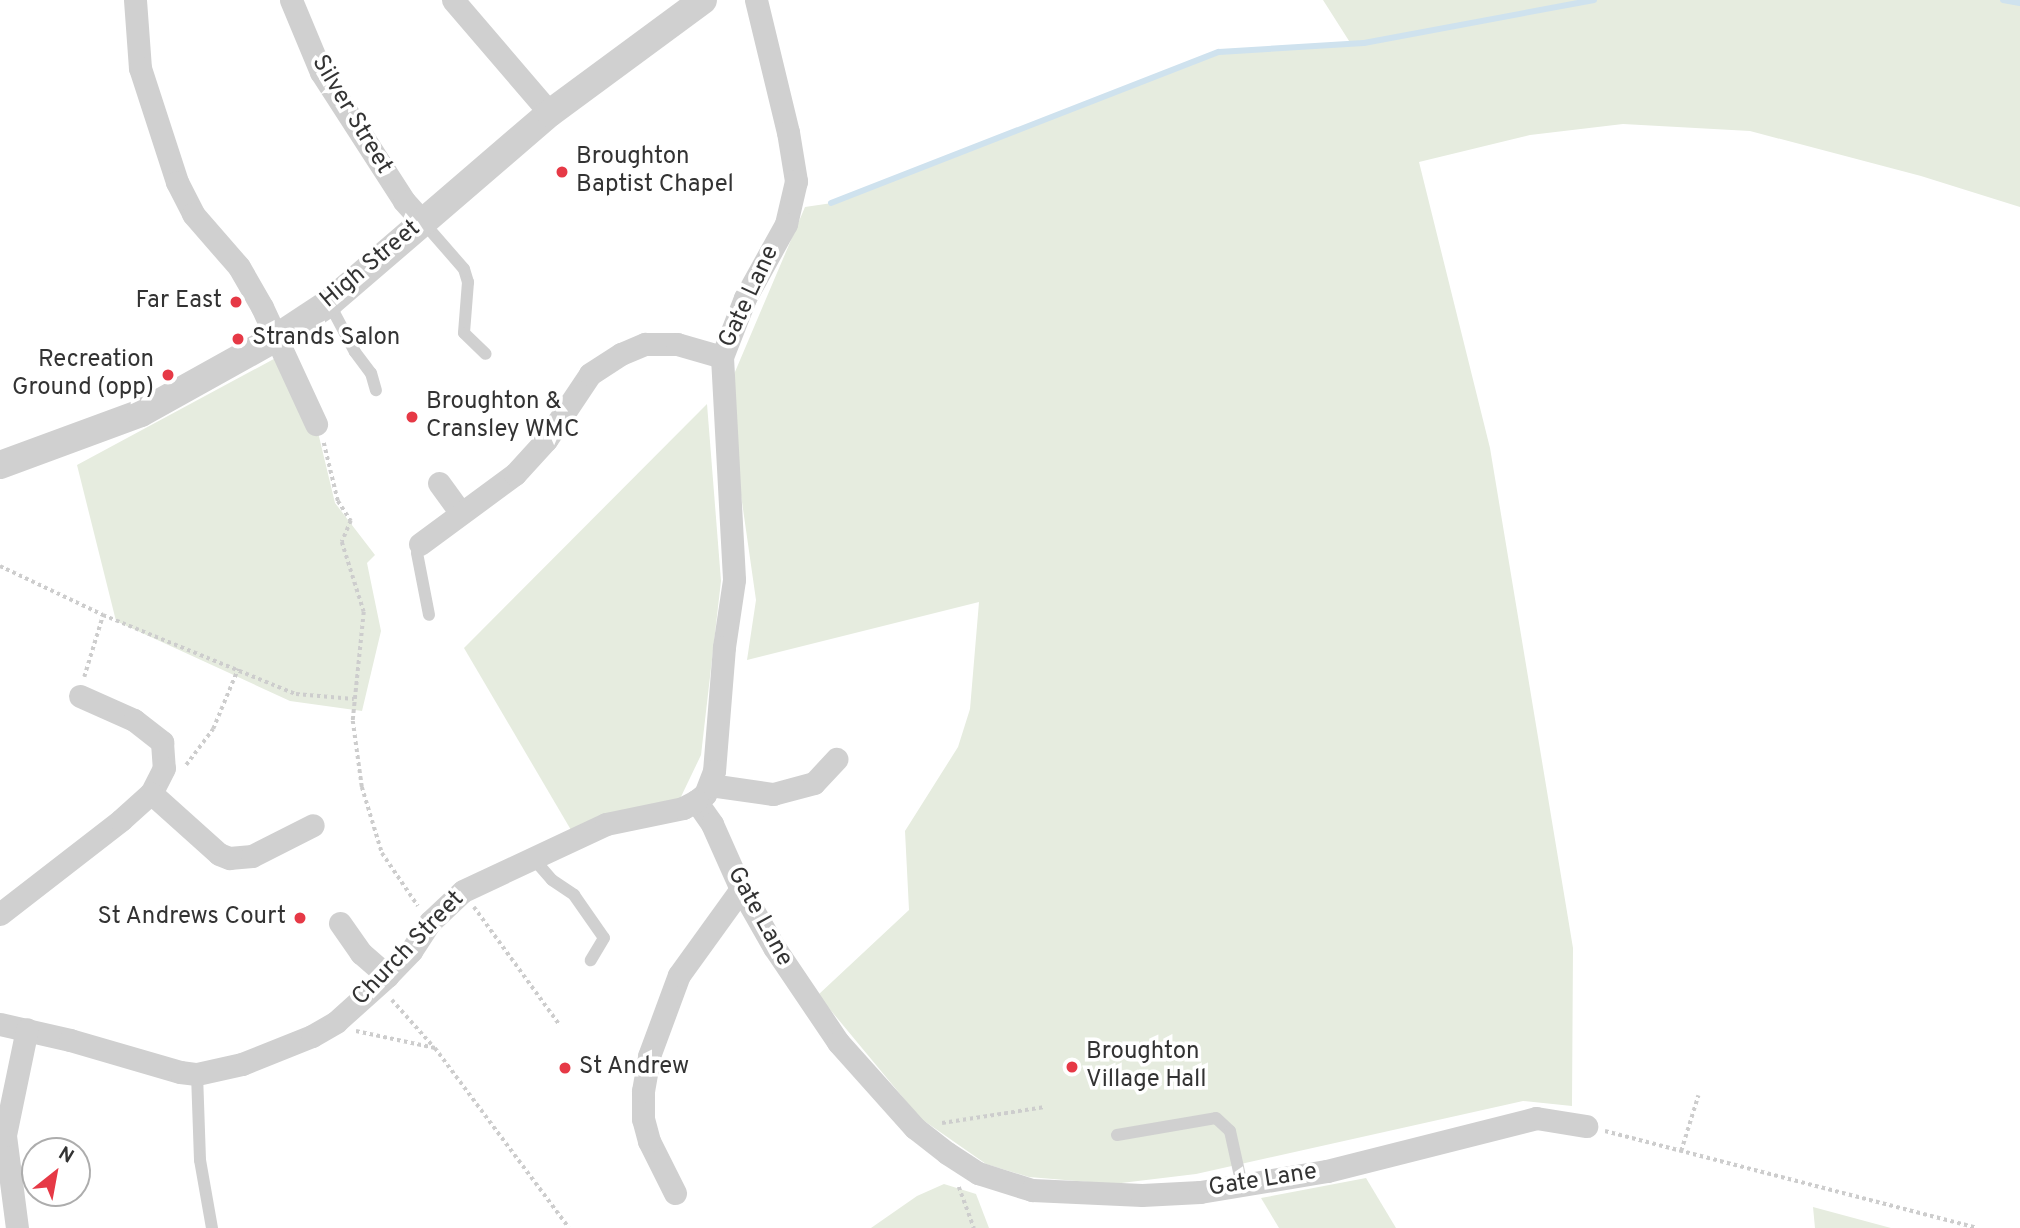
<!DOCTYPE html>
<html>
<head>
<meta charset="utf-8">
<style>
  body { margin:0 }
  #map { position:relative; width:2020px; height:1228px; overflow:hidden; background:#fff; font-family:Overpass,sans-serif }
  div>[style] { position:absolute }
  .green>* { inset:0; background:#e6ecdf }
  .stream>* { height:6px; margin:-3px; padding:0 3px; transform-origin:3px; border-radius:3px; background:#cfe2ee }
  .path>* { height:3.5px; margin-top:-1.75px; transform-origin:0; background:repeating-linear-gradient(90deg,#cdcdcd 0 3.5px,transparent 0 7px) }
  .service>* { height:12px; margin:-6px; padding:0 6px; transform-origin:6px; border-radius:6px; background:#d0d0d0 }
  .minor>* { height:23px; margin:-11.5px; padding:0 11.5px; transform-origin:11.5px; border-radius:11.5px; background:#d0d0d0 }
  .tertiary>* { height:28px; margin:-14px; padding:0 14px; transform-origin:14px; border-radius:14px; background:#d0d0d0 }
  .dots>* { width:19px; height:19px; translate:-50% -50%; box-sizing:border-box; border:4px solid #fff; border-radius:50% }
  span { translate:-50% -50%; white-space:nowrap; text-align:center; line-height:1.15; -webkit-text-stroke:7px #fff; paint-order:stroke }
  .street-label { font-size:24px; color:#333 }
  .poi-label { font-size:24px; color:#333 }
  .left { translate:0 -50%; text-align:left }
  .right { translate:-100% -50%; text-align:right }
  .north { position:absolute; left:21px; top:1137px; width:70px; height:70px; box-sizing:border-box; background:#fff; border:2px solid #adadad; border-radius:50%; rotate:31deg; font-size:19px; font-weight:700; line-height:28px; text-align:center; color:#333 }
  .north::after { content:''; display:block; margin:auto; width:24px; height:32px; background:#e63946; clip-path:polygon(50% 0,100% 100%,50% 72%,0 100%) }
</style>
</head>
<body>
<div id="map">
  <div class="green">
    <i style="clip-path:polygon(1323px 0,2020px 0,2020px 207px,1921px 176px,1750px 131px,1623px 124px,1530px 135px,1419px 162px,1490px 448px,1573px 948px,1572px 1106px,1523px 1101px,1196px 1174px,1113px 1184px,1029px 1177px,986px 1164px,920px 1118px,818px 995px,909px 910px,905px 831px,958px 747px,970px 709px,979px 602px,747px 660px,756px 600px,735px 453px,732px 379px,805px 207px,832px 203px,1219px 52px,1351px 44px)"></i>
    <i style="clip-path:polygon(283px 354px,316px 424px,335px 503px,375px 555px,367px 563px,381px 631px,362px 711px,290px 701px,116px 621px,77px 465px)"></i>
    <i style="clip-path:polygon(707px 404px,721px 581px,701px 755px,678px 803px,571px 830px,464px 648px)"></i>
    <i style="clip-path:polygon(1366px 1178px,1396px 1228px,1279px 1228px,1261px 1198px)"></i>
    <i style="clip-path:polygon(944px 1184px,976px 1194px,989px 1228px,871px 1228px,917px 1196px)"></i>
    <i style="clip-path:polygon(1813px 1207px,1891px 1228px,1815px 1228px)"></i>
  </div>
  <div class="stream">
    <i style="left:2003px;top:0;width:17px;rotate:10deg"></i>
    <i style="left:831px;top:203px;width:416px;rotate:-21.3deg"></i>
    <i style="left:1219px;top:52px;width:145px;rotate:-3.6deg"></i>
    <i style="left:1364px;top:43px;width:234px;rotate:-10.6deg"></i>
  </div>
  <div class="path">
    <i style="left:324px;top:443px;width:60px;rotate:76.4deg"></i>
    <i style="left:338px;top:501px;width:24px;rotate:57deg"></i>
    <i style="left:351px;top:521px;width:23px;rotate:113deg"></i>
    <i style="left:342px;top:542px;width:73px;rotate:72.6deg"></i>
    <i style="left:364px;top:612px;width:110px;rotate:95.8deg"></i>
    <i style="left:353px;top:721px;width:67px;rotate:82.2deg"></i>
    <i style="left:362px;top:787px;width:69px;rotate:73.1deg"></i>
    <i style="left:382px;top:853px;width:64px;rotate:55.8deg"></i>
    <i style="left:0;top:566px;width:114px;rotate:25.4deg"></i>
    <i style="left:103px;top:615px;width:209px;rotate:22.3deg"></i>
    <i style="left:296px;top:694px;width:58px;rotate:4.9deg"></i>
    <i style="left:84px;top:677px;width:65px;rotate:-73deg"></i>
    <i style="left:186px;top:765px;width:45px;rotate:-53.1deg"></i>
    <i style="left:213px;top:729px;width:65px;rotate:-67.4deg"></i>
    <i style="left:474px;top:907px;width:145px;rotate:54deg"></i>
    <i style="left:392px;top:1000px;width:62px;rotate:48.3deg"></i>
    <i style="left:356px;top:1031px;width:81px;rotate:12.1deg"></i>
    <i style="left:435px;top:1048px;width:224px;rotate:53.3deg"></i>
    <i style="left:942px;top:1123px;width:104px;rotate:-8.8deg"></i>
    <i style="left:1605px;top:1131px;width:384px;rotate:14.6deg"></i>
    <i style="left:1681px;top:1151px;width:58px;rotate:-72.8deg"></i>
    <i style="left:959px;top:1187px;width:44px;rotate:69.9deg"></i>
  </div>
  <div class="service">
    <i style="left:423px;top:222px;width:62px;rotate:48.9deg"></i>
    <i style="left:464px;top:269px;width:14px;rotate:73deg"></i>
    <i style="left:468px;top:282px;width:51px;rotate:94.5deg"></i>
    <i style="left:464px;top:333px;width:30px;rotate:44deg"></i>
    <i style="left:329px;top:303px;width:55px;rotate:62deg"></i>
    <i style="left:355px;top:352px;width:26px;rotate:53deg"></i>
    <i style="left:371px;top:373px;width:18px;rotate:74deg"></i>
    <i style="left:420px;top:544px;width:9px;rotate:108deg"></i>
    <i style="left:417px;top:553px;width:63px;rotate:79deg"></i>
    <i style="left:532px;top:857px;width:30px;rotate:49deg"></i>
    <i style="left:552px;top:880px;width:27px;rotate:34deg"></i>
    <i style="left:574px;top:895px;width:52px;rotate:55.1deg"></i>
    <i style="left:604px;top:938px;width:26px;rotate:121deg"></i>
    <i style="left:197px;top:1074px;width:86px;rotate:88deg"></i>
    <i style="left:200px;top:1160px;width:69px;rotate:80deg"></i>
    <i style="left:1117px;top:1135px;width:100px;rotate:-9.7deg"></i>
    <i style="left:1216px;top:1118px;width:19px;rotate:43deg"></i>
    <i style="left:1230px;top:1131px;width:55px;rotate:77.5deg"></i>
  </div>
  <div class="minor">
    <i style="left:135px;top:0;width:68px;rotate:85.8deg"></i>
    <i style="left:140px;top:68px;width:120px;rotate:72deg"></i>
    <i style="left:177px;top:182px;width:36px;rotate:63deg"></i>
    <i style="left:193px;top:214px;width:70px;rotate:49deg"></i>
    <i style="left:239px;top:267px;width:46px;rotate:60.1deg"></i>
    <i style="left:262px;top:307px;width:129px;rotate:65.2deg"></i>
    <i style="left:291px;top:0;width:78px;rotate:67.4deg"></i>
    <i style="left:321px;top:72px;width:153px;rotate:57.2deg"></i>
    <i style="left:404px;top:201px;width:28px;rotate:48deg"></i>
    <i style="left:453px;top:0;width:149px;rotate:49.4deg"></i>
    <i style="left:756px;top:0;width:136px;rotate:76.4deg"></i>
    <i style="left:788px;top:132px;width:50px;rotate:80.7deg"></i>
    <i style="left:796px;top:181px;width:44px;rotate:103.1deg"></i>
    <i style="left:786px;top:224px;width:85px;rotate:119deg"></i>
    <i style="left:745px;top:298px;width:63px;rotate:111.3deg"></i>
    <i style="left:722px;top:357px;width:223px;rotate:86.9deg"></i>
    <i style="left:734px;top:580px;width:68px;rotate:98.5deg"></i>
    <i style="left:724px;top:647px;width:124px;rotate:94.6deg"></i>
    <i style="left:714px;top:771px;width:25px;rotate:111deg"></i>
    <i style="left:705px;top:794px;width:11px;rotate:142deg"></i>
    <i style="left:696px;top:801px;width:28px;rotate:55deg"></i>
    <i style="left:712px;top:824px;width:71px;rotate:66deg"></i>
    <i style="left:741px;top:889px;width:67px;rotate:60.4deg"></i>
    <i style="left:774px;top:947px;width:115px;rotate:56deg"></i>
    <i style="left:838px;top:1042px;width:115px;rotate:48.2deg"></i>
    <i style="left:915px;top:1128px;width:41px;rotate:38deg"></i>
    <i style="left:947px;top:1153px;width:37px;rotate:33deg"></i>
    <i style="left:978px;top:1173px;width:57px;rotate:17.5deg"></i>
    <i style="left:1032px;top:1190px;width:110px;rotate:2.6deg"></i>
    <i style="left:1142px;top:1195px;width:58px;rotate:-3deg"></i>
    <i style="left:1200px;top:1192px;width:129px;rotate:-9.4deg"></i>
    <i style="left:1327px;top:1171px;width:216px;rotate:-14.2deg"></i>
    <i style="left:1536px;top:1118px;width:51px;rotate:9.1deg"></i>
    <i style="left:439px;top:483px;width:37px;rotate:54deg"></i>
    <i style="left:420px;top:544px;width:118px;rotate:-36.4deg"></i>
    <i style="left:515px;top:474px;width:46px;rotate:-47.6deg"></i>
    <i style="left:546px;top:440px;width:79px;rotate:-56.3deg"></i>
    <i style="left:590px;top:374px;width:37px;rotate:-33deg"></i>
    <i style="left:621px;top:354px;width:26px;rotate:-23deg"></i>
    <i style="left:645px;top:344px;width:32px"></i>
    <i style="left:677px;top:344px;width:47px;rotate:16.1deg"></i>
    <i style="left:80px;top:696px;width:59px;rotate:24deg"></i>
    <i style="left:134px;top:720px;width:36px;rotate:38deg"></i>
    <i style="left:162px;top:742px;width:26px;rotate:86deg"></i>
    <i style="left:164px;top:768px;width:28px;rotate:117deg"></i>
    <i style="left:151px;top:793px;width:91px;rotate:41.9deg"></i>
    <i style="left:219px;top:854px;width:11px;rotate:22deg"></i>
    <i style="left:229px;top:858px;width:23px;rotate:-5deg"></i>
    <i style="left:252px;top:856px;width:68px;rotate:-26.9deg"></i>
    <i style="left:710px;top:785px;width:64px;rotate:8.1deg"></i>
    <i style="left:773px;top:794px;width:42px;rotate:-15deg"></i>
    <i style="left:814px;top:783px;width:33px;rotate:-47deg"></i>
    <i style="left:0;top:914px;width:153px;rotate:-37.8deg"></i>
    <i style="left:121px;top:820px;width:40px;rotate:-42deg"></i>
    <i style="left:340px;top:923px;width:37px;rotate:55deg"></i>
    <i style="left:361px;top:953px;width:35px;rotate:41deg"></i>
    <i style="left:0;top:1024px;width:72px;rotate:12.9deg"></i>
    <i style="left:70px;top:1040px;width:115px;rotate:16.2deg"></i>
    <i style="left:180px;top:1072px;width:17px;rotate:7deg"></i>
    <i style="left:197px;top:1074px;width:46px;rotate:-12.5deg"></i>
    <i style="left:242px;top:1064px;width:75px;rotate:-21.8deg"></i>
    <i style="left:312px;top:1036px;width:28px;rotate:-30deg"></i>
    <i style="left:336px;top:1022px;width:69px;rotate:-42deg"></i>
    <i style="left:387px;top:976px;width:35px;rotate:-46deg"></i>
    <i style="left:411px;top:951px;width:35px;rotate:-57deg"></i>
    <i style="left:430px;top:922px;width:45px;rotate:-43.2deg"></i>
    <i style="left:463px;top:891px;width:158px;rotate:-25.1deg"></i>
    <i style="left:606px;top:824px;width:79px;rotate:-11.7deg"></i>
    <i style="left:683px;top:808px;width:15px;rotate:-28deg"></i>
    <i style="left:675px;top:1193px;width:58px;rotate:-116.6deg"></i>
    <i style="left:649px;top:1141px;width:23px;rotate:-105deg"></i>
    <i style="left:643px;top:1119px;width:28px;rotate:-90deg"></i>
    <i style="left:643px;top:1091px;width:36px;rotate:-80deg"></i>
    <i style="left:649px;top:1056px;width:86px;rotate:-69.7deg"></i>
    <i style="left:679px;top:975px;width:106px;rotate:-54.2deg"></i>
    <i style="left:17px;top:1228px;width:94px;rotate:-97.4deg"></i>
    <i style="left:5px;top:1135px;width:108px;rotate:-78.3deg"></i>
  </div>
  <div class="tertiary">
    <i style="left:0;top:465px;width:150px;rotate:-20.2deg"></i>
    <i style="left:141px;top:413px;width:154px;rotate:-29.1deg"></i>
    <i style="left:276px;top:338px;width:64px;rotate:-33.4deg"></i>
    <i style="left:329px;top:303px;width:291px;rotate:-40.7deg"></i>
    <i style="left:550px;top:113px;width:190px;rotate:-36.4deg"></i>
  </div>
  <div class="dots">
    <i style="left:562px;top:172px;background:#e63946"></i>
    <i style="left:236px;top:302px;background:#e63946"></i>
    <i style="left:238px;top:339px;background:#e63946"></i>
    <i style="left:168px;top:375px;background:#e63946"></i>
    <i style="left:412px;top:417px;background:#e63946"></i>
    <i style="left:300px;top:918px;background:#e63946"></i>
    <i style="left:1072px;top:1067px;background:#e63946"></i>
    <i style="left:565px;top:1068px;background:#e63946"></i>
  </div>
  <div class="street-label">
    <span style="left:351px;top:115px;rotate:59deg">Silver Street</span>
    <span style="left:371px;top:265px;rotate:-40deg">High Street</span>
    <span style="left:750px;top:297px;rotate:-65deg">Gate Lane</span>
    <span style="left:759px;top:917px;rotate:61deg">Gate Lane</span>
    <span style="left:409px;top:949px;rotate:-46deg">Church Street</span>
    <span style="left:1263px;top:1181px;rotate:-9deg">Gate Lane</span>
  </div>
  <div class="poi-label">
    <span class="left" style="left:576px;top:172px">Broughton<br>Baptist Chapel</span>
    <span class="right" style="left:222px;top:302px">Far East</span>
    <span class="left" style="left:252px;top:339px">Strands Salon</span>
    <span class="right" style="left:154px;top:375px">Recreation<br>Ground (opp)</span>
    <span class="left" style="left:426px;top:417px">Broughton &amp;<br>Cransley WMC</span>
    <span class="right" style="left:286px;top:918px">St Andrews Court</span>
    <span class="left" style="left:1086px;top:1067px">Broughton<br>Village Hall</span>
    <span class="left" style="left:579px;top:1068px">St Andrew</span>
  </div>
  <div class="north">N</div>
</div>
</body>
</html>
